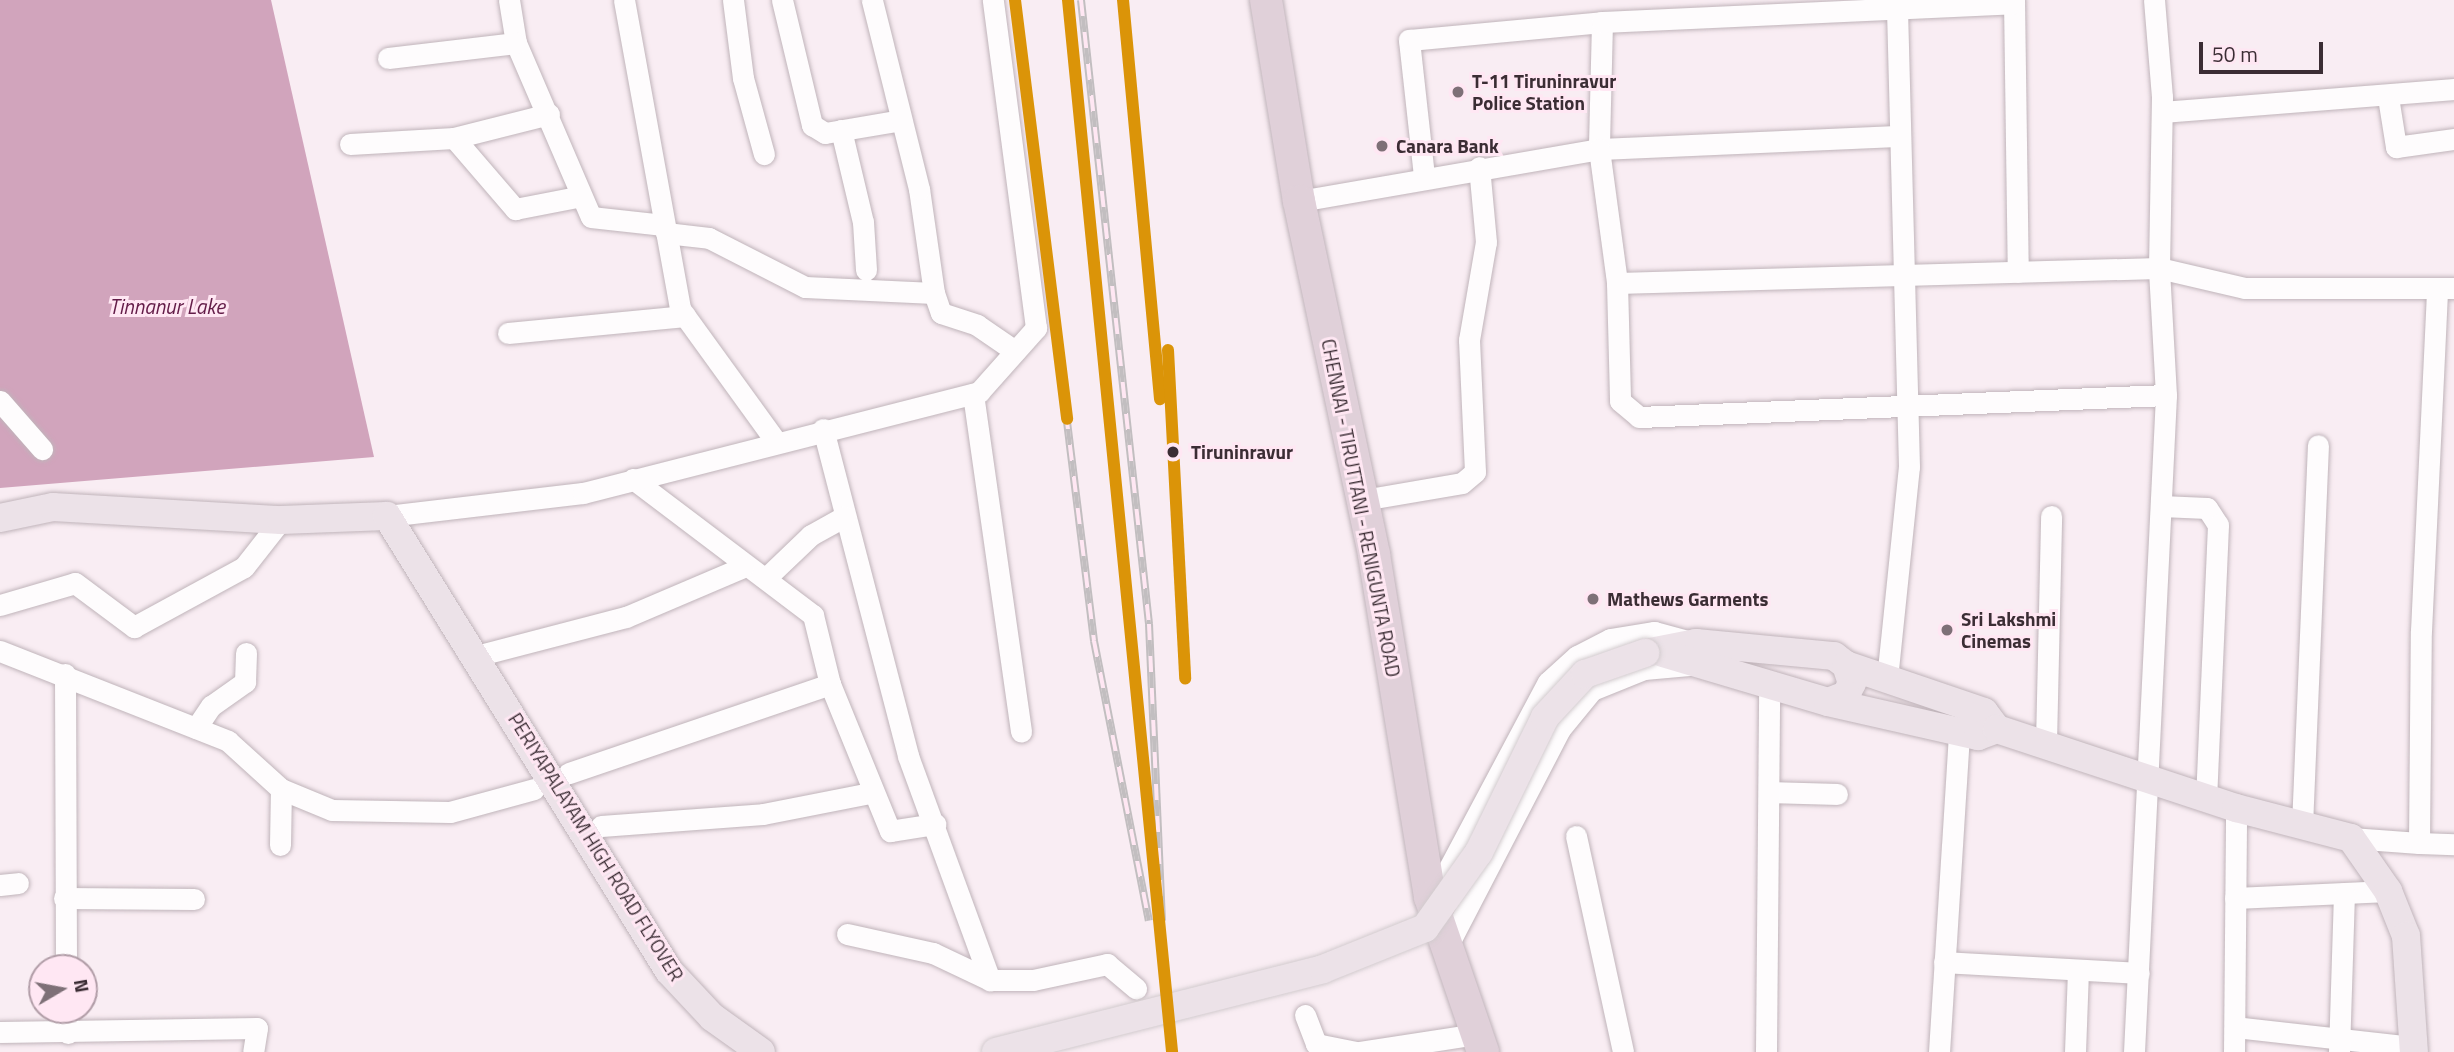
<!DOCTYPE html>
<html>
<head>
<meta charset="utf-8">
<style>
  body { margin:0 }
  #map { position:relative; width:2454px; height:1052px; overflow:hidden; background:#f9edf3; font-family:"Titillium Web",sans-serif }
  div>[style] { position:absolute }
  .water>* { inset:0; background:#d1a4bc }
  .roads { filter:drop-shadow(0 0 2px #c0b4ba) drop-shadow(0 0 2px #c0b4ba) }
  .minor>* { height:21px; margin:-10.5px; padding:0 10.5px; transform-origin:10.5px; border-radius:10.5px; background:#fefcfd }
  .major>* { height:28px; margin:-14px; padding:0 14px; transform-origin:14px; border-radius:14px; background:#ece2e8 }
  .highway>* { height:32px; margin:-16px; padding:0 16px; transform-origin:16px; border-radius:16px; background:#e0d0d9 }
  .rail>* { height:8px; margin-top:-4px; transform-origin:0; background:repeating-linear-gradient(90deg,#ffe7f3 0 16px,#c2bec0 0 32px); box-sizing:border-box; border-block:2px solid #c2bec0 }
  .bridges { filter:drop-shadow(0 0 2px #d2cbce) drop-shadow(0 0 2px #d2cbce) }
  .major-bridge>* { height:28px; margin:-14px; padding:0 14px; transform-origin:14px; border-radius:14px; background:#ece2e8 }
  .rail-1>* { height:12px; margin:-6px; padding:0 6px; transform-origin:6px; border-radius:6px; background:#db9408 }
  .dots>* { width:19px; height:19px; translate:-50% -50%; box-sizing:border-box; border:4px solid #ffe7f3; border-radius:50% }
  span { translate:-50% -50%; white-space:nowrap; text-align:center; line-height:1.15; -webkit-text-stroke:6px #ffe7f3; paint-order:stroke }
  .poi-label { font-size:19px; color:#3b2d34; font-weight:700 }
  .left { translate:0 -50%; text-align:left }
  .stop-label { font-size:19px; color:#3b2d34; font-weight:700 }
  .street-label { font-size:19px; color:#3b2d34 }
  .water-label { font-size:21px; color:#631c48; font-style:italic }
  .north { position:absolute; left:28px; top:954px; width:70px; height:70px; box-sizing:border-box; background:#ffe7f3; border:2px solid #b19da7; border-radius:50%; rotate:80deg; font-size:19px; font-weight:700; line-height:28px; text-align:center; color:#3b2d34 }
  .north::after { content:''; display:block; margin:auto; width:24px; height:32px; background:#7e7077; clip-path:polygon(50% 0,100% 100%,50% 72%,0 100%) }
  .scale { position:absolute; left:2199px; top:42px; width:124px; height:32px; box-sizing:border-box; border:4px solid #3b2d34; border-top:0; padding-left:9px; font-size:21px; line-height:24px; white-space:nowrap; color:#3b2d34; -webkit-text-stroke:5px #ffe7f3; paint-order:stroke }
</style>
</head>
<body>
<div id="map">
  <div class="water">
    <i style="clip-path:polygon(0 0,271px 0,374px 457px,0 488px)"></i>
  </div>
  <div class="roads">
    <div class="minor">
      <i style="left:509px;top:0;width:44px;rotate:80.8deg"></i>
      <i style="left:516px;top:43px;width:189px;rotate:66.7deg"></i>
      <i style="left:591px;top:217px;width:73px;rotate:6.3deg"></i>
      <i style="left:624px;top:0;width:314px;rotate:79.7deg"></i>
      <i style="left:680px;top:309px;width:162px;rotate:54.1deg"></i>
      <i style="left:733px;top:0;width:79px;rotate:82.7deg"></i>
      <i style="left:743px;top:78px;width:79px;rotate:74.6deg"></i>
      <i style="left:782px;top:0;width:129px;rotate:76.5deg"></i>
      <i style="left:812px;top:125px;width:15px;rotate:32deg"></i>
      <i style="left:825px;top:133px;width:77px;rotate:-9.7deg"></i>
      <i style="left:2014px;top:0;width:272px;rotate:89.2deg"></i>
      <i style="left:1602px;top:22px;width:127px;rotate:91.4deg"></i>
      <i style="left:1599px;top:149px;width:299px;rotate:-2.5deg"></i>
      <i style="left:388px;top:58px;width:129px;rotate:-6.7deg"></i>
      <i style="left:2388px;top:97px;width:51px;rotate:80.9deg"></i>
      <i style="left:2396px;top:147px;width:59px;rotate:-7.9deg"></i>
      <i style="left:2162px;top:112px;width:293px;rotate:-4.5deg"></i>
      <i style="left:841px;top:130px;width:95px;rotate:76.6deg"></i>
      <i style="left:863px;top:222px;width:48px;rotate:86.4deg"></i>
      <i style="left:454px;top:138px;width:94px;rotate:49.3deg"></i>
      <i style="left:515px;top:209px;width:63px;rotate:-11deg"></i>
      <i style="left:350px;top:144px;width:104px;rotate:-3.3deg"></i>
      <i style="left:454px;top:138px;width:98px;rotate:-14.2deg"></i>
      <i style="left:1424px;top:176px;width:137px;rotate:-96.3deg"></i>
      <i style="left:1409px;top:40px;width:194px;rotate:-5.3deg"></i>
      <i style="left:1602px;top:22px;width:412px;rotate:-2.6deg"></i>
      <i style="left:1299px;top:201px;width:304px;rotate:-9.8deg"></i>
      <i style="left:1599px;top:149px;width:135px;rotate:82.3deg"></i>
      <i style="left:1617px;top:283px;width:542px;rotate:-1.59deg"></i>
      <i style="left:2159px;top:268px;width:88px;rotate:13.1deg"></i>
      <i style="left:2245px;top:288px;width:209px"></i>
      <i style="left:666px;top:233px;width:43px;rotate:6.6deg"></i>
      <i style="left:709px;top:238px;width:108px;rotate:27deg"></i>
      <i style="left:805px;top:287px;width:129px;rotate:2.7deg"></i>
      <i style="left:934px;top:293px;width:105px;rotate:-98.2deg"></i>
      <i style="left:919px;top:189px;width:195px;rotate:-104deg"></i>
      <i style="left:1617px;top:283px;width:118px;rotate:88.5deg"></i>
      <i style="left:1620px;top:401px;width:25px;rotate:40deg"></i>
      <i style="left:1639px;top:417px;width:527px;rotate:-2.39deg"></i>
      <i style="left:934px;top:293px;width:21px;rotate:71deg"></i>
      <i style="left:941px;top:313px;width:38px;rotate:18deg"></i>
      <i style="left:977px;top:325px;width:46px;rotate:34.4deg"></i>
      <i style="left:508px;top:333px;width:178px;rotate:-5.5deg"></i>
      <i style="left:973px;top:394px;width:341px;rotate:81.9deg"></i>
      <i style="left:0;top:401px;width:64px;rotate:48.8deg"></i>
      <i style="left:823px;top:429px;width:338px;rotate:75.4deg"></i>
      <i style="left:908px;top:756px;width:239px;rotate:69.9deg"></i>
      <i style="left:633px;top:479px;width:226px;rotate:37.1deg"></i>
      <i style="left:813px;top:615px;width:71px;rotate:76.2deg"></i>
      <i style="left:830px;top:684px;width:159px;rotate:67.8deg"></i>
      <i style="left:890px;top:831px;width:46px;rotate:-8.8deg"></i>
      <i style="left:1363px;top:500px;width:100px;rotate:-9.7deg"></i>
      <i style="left:1462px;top:483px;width:17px;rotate:-40deg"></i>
      <i style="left:1475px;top:472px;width:132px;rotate:-92.6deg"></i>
      <i style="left:1469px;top:340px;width:99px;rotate:-80.2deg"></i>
      <i style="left:1486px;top:242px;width:75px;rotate:-95.3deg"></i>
      <i style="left:2161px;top:506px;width:46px;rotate:2.5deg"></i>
      <i style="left:2207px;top:508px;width:20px;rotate:57deg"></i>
      <i style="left:2218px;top:525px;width:274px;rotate:92.5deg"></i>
      <i style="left:387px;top:516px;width:197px;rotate:-6.7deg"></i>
      <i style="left:583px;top:493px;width:409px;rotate:-14.3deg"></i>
      <i style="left:979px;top:392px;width:86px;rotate:-48.3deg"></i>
      <i style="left:1036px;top:328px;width:331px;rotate:-97.5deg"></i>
      <i style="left:766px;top:578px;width:62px;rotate:-43.7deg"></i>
      <i style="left:811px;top:535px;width:38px;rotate:-29deg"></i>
      <i style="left:0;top:605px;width:78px;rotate:-16.3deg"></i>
      <i style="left:75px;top:583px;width:74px;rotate:36.7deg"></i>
      <i style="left:134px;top:627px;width:125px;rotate:-28.6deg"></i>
      <i style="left:244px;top:567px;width:60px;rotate:-51.8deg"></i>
      <i style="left:0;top:651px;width:245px;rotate:21.5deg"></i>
      <i style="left:228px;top:741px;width:72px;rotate:42.2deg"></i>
      <i style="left:281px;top:789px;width:55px;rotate:22.4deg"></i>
      <i style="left:332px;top:810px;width:118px;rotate:1deg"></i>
      <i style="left:450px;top:812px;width:87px;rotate:-15.3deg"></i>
      <i style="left:476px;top:656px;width:155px;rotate:-14.6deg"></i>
      <i style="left:626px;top:617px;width:127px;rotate:-23.1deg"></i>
      <i style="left:65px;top:674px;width:294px;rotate:89.8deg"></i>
      <i style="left:1887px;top:679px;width:213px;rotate:-84.1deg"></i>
      <i style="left:1909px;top:467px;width:461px;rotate:-91.5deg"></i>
      <i style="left:196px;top:728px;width:27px;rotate:-56deg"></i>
      <i style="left:211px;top:706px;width:42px;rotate:-35.2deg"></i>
      <i style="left:245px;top:682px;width:29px;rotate:-88deg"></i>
      <i style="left:2046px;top:743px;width:227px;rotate:-88.7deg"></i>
      <i style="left:569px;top:773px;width:276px;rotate:-18.8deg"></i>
      <i style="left:1769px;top:792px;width:68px;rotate:1.7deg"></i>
      <i style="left:601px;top:826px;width:162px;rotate:-4.2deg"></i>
      <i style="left:763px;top:814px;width:109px;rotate:-11.1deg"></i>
      <i style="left:2302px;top:826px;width:381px;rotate:-87.6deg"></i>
      <i style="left:1576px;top:836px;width:221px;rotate:77.7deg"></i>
      <i style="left:2351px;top:838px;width:68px;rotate:4.2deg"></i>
      <i style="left:2419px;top:843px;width:212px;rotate:-89.5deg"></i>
      <i style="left:2421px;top:631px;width:343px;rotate:-87.3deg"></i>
      <i style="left:2419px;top:843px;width:35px;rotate:2deg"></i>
      <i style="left:280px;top:845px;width:56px;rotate:-89deg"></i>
      <i style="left:0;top:885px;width:18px;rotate:-6deg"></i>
      <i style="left:1434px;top:896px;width:242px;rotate:-62deg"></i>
      <i style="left:1548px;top:682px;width:39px;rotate:-42deg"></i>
      <i style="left:1577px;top:656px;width:37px;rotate:-27deg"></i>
      <i style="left:1610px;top:639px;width:45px;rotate:-9deg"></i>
      <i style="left:1654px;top:632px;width:39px;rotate:15deg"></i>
      <i style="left:64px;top:898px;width:130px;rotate:0.4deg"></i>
      <i style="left:2235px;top:898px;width:153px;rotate:-2.6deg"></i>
      <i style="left:847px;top:934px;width:88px;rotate:12.5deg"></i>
      <i style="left:933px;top:953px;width:63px;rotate:25.3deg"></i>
      <i style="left:990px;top:980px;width:43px"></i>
      <i style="left:1033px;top:980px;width:76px;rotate:-12.2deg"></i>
      <i style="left:1107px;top:964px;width:38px;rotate:40deg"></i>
      <i style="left:1446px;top:949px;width:248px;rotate:-62.6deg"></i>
      <i style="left:1560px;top:729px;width:50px;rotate:-50.6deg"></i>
      <i style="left:1592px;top:690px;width:56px;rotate:-22deg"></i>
      <i style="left:1644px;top:669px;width:45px;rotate:-5.1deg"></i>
      <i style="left:1944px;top:962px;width:195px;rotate:3.2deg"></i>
      <i style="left:67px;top:1010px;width:23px;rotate:88deg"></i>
      <i style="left:1305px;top:1015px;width:31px;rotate:69deg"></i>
      <i style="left:1316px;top:1044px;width:41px;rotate:11.3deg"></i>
      <i style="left:2235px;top:1027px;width:179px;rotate:6.4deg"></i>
      <i style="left:0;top:1032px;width:257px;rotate:-0.9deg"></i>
      <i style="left:257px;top:1028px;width:24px;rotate:99deg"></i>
      <i style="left:1360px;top:1052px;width:117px;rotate:-8.8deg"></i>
      <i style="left:1766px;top:1052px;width:368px;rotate:-89.5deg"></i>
      <i style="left:1939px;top:1052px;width:322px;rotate:-86.4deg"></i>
      <i style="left:2075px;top:1052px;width:82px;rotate:-87.9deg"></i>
      <i style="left:2134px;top:1052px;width:658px;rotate:-87.21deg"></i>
      <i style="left:2166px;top:395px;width:127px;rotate:-93.2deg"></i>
      <i style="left:2159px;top:268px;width:171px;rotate:-89deg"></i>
      <i style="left:2162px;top:97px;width:97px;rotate:-94.7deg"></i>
      <i style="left:2234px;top:1052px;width:244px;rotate:-89.5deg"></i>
      <i style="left:2339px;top:1052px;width:159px;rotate:-88.2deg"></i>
    </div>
    <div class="major">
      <i style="left:0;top:518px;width:54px;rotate:-11.7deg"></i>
      <i style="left:53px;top:507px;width:228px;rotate:3.3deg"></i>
      <i style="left:281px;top:520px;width:106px;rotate:-2.2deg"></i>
      <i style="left:387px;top:516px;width:535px;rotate:58.21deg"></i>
      <i style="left:669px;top:971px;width:63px;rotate:46.9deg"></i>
      <i style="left:712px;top:1017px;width:60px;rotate:35.5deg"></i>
      <i style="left:1645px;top:653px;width:52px;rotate:-11.1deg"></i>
      <i style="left:1696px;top:643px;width:139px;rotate:5.4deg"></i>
      <i style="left:1834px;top:656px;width:15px;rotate:37deg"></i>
      <i style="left:1846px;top:665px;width:19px;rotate:72deg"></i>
      <i style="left:1852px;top:683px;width:13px;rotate:117deg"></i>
      <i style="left:1846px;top:695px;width:19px;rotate:159deg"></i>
      <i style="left:1828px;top:702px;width:172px;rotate:-163.5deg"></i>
      <i style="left:1846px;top:665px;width:146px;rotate:18.8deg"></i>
      <i style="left:1984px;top:712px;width:21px;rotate:53deg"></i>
      <i style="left:1828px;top:702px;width:154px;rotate:12.8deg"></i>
      <i style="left:1978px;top:736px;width:20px;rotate:-20deg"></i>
      <i style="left:1997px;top:729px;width:252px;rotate:18.3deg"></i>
      <i style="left:2236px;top:808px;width:119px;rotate:14.6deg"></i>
      <i style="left:2351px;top:838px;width:65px;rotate:55.1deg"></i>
      <i style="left:2388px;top:891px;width:48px;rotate:68.2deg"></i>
      <i style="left:2406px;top:936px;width:116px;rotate:86.1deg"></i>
    </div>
    <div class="highway">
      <i style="left:1266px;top:0;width:204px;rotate:80.7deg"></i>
      <i style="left:1299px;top:201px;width:362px;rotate:78deg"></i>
      <i style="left:1374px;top:555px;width:347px;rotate:80.7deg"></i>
      <i style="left:1430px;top:897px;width:164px;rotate:71.1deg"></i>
    </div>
  </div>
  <div class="rail">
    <i style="left:1015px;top:0;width:646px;rotate:82.97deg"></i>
    <i style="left:1094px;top:641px;width:285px;rotate:78.9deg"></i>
    <i style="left:1081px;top:0;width:628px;rotate:83.78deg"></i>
    <i style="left:1149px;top:624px;width:297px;rotate:87.5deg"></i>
  </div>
  <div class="bridges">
    <div class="major-bridge">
      <i style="left:996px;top:1052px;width:337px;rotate:-14.2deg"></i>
      <i style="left:1323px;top:969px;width:110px;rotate:-21.9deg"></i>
      <i style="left:1425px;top:928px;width:93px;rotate:-54.6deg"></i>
      <i style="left:1479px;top:852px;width:150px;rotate:-63.9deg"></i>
      <i style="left:1545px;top:717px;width:59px;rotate:-47.1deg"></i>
      <i style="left:1585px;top:674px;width:64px;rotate:-19.3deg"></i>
    </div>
  </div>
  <div class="rail-1">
    <i style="left:1015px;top:0;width:422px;rotate:82.9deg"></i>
    <i style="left:1068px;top:0;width:1057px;rotate:84.35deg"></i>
    <i style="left:1123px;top:0;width:401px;rotate:84.7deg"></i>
    <i style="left:1168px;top:350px;width:329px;rotate:87deg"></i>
  </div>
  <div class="dots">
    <i style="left:1458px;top:92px;background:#7e7077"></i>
    <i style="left:1382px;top:146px;background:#7e7077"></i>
    <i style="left:1173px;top:452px;background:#3b2d34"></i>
    <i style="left:1593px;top:599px;background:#7e7077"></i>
    <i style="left:1947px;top:630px;background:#7e7077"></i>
  </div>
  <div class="poi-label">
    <span class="left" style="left:1472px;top:92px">T-11 Tiruninravur<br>Police Station</span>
    <span class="left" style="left:1396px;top:146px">Canara Bank</span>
    <span class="left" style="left:1607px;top:599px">Mathews Garments</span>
    <span class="left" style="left:1961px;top:630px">Sri Lakshmi<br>Cinemas</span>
  </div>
  <div class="stop-label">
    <span class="left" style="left:1191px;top:452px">Tiruninravur</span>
  </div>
  <div class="street-label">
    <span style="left:1361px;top:508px;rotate:79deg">CHENNAI - TIRUTTANI - RENIGUNTA ROAD</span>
    <span style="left:596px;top:847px;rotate:58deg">PERIYAPALAYAM HIGH ROAD FLYOVER</span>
  </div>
  <div class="water-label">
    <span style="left:167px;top:306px">Tinnanur Lake</span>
  </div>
  <div class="north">N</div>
  <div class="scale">50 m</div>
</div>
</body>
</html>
